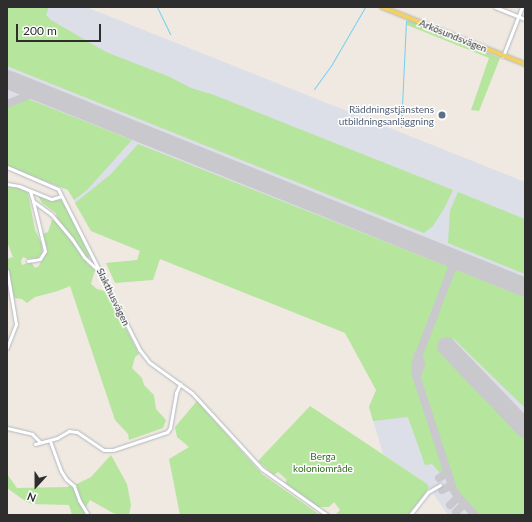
<!DOCTYPE html>
<html>
<head>
<meta charset="utf-8">
<style>
  body { margin:0 }
  #map { position:relative; width:532px; height:522px; overflow:hidden; background:#efe9e1; font-family:Lato,sans-serif }
  div>[style] { position:absolute }
  .airport>* { inset:0; background:#dcdee8 }
  .green>* { inset:0; background:#b6e59e }
  .stream>* { height:1px; margin:-0.5px; padding:0 0.5px; transform-origin:0.5px; border-radius:0.5px; background:#75cff0 }
  .taxiway>* { height:8px; margin:-4px; padding:0 4px; transform-origin:4px; border-radius:4px; background:#c9c8cc }
  .runway>* { height:19px; margin:-9.5px; padding:0 9.5px; transform-origin:9.5px; border-radius:9.5px; background:#c9c8cc }
  .roads { filter:drop-shadow(0 0 1px #b4b7c1) drop-shadow(0 0 1px #b4b7c1) }
  .minor>* { height:3px; margin:-1.5px; padding:0 1.5px; transform-origin:1.5px; border-radius:1.5px; background:#fff }
  .major>* { height:3.5px; margin:-1.75px; padding:0 1.75px; transform-origin:1.75px; border-radius:1.75px; background:#f2d163 }
  .dots>* { width:11px; height:11px; translate:-50% -50%; box-sizing:border-box; border:2px solid #fff; border-radius:50% }
  span { translate:-50% -50%; white-space:nowrap; text-align:center; line-height:1.15; -webkit-text-stroke:3px #fff; paint-order:stroke }
  .street-label { font-size:10px; color:#2e2e2e }
  .service-label { font-size:10px; color:#4e5e75 }
  .right { translate:-100% -50%; text-align:right }
  .park-label { font-size:10px; color:#2c6e1b }
  .frame { position:absolute; inset:0; border:8px solid #2e2e2e; pointer-events:none }
  .north { position:absolute; left:16px; top:466px; width:40px; height:40px; -webkit-text-stroke:3px #fff; paint-order:stroke; rotate:201deg; font-size:11px; font-weight:700; line-height:16px; text-align:center; color:#2e2e2e }
  .north::after { content:''; display:block; margin:auto; width:14px; height:18px; background:#2e2e2e; clip-path:polygon(50% 0,100% 100%,50% 72%,0 100%) }
  .scale { position:absolute; left:16px; top:24px; width:85px; height:18px; box-sizing:border-box; border:2px solid #2e2e2e; border-top:0; padding-left:5px; font-size:12px; line-height:14px; white-space:nowrap; color:#2e2e2e; -webkit-text-stroke:3px #fff; paint-order:stroke }
</style>
</head>
<body>
<div id="map">
  <div class="airport">
    <i style="clip-path:polygon(7px 7px,86px 7px,525px 182px,525px 515px,448px 515px,426px 483px,383px 454px,369px 407px,377px 390px,345px 332px,91px 231px,68px 190px,7px 166px)"></i>
  </div>
  <div class="green">
    <i style="clip-path:polygon(7px 7px,49px 7px,46px 15px,51px 20px,106px 52px,170px 77px,191px 88px,214px 95px,453px 190px,445px 207px,433px 226px,424px 233px,7px 66px)"></i>
    <i style="clip-path:polygon(407px 19px,500px 58px,479px 111px,471px 110px,489px 58px,407px 25px)"></i>
    <i style="clip-path:polygon(28px 99px,79px 119px,132px 140px,87px 190px,74px 200px,68px 190px,7px 166px,7px 107px)"></i>
    <i style="clip-path:polygon(138px 144px,449px 267px,412px 365px,445px 470px,440px 473px,432px 464px,425px 465px,408px 417px,373px 421px,369px 407px,376px 390px,345px 333px,160px 259px,153px 280px,115px 283px,106px 263px,137px 260px,140px 251px,91px 231px,75px 203px,111px 174px)"></i>
    <i style="clip-path:polygon(7px 186px,20px 188px,28px 193px,35px 230px,43px 246px,42px 253px,38px 258px,28px 259px,23px 257px,21px 261px,22px 265px,31px 262px,35px 268px,39px 266px,47px 248px,42px 234px,48px 232px,52px 220px,57px 218px,56px 213px,42px 203px,38px 196px,39px 195px,49px 199px,62px 200px,90px 255px,87px 263px,95px 270px,91px 284px,97px 289px,108px 292px,139px 354px,135px 357px,132px 368px,142px 378px,144px 385px,154px 395px,156px 409px,166px 420px,163px 428px,129px 440px,128px 434px,115px 420px,70px 286px,58px 291px,35px 297px,27px 303px,22px 299px,14px 298px,7px 265px,7px 259px,13px 257px,7px 242px)"></i>
    <i style="clip-path:polygon(458px 192px,525px 219px,525px 274px,448px 243px,450px 211px)"></i>
    <i style="clip-path:polygon(454px 269px,525px 297px,525px 408px,454px 339px,441px 351px,525px 439px,525px 515px,479px 515px,464px 501px,457px 491px,420px 375px,423px 366px,421px 352px)"></i>
    <i style="clip-path:polygon(197px 401px,262px 474px,320px 515px,180px 515px,169px 459px,189px 447px,177px 437px,175px 427px)"></i>
    <i style="clip-path:polygon(310px 406px,426px 483px,429px 487px,427px 491px,408px 515px,335px 515px,340px 510px,334px 502px,329px 507px,318px 507px,285px 483px,287px 480px,278px 472px,274px 475px,258px 461px)"></i>
    <i style="clip-path:polygon(111px 455px,127px 484px,131px 505px,129px 515px,119px 515px,113px 513px,90px 500px,86px 507px,80px 501px,75px 485px,91px 477px)"></i>
    <i style="clip-path:polygon(7px 474px,17px 488px,67px 487px,72px 485px,87px 515px,72px 515px,69px 505px,32px 504px,25px 501px,7px 488px)"></i>
  </div>
  <div class="stream">
    <i style="left:157px;top:7px;width:30px;rotate:64deg"></i>
    <i style="left:314px;top:89px;width:31px;rotate:-54deg"></i>
    <i style="left:332px;top:64px;width:66px;rotate:-59.9deg"></i>
    <i style="left:401px;top:127px;width:106px;rotate:-87.3deg"></i>
  </div>
  <div class="taxiway">
    <i style="left:7px;top:104px;width:27px;rotate:-22deg"></i>
    <i style="left:32px;top:94px;width:13px"></i>
    <i style="left:429px;top:248px;width:21px;rotate:29deg"></i>
    <i style="left:447px;top:258px;width:8px;rotate:60deg"></i>
    <i style="left:451px;top:265px;width:6px;rotate:90deg"></i>
    <i style="left:417px;top:377px;width:14px;rotate:-73deg"></i>
    <i style="left:421px;top:364px;width:10px;rotate:-107deg"></i>
    <i style="left:439px;top:478px;width:11px;rotate:-34deg"></i>
    <i style="left:442px;top:490px;width:11px;rotate:-27deg"></i>
    <i style="left:450px;top:505px;width:11px;rotate:-45deg"></i>
    <i style="left:456px;top:512px;width:11px;rotate:-45deg"></i>
    <i style="left:475px;top:515px;width:25px;rotate:-133deg"></i>
    <i style="left:458px;top:497px;width:9px;rotate:-122deg"></i>
    <i style="left:453px;top:489px;width:120px;rotate:-108deg"></i>
    <i style="left:416px;top:375px;width:10px;rotate:-96deg"></i>
    <i style="left:415px;top:365px;width:104px;rotate:-69.1deg"></i>
    <i style="left:452px;top:268px;width:11px;rotate:-27deg"></i>
    <i style="left:462px;top:263px;width:19px;rotate:16deg"></i>
  </div>
  <div class="runway">
    <i style="left:7px;top:79px;width:558px;rotate:21.88deg"></i>
    <i style="left:446px;top:346px;width:114px;rotate:46.1deg"></i>
  </div>
  <div class="roads">
    <div class="minor">
      <i style="left:495px;top:7px;width:32px;rotate:22deg"></i>
      <i style="left:503px;top:56px;width:53px;rotate:-68.8deg"></i>
      <i style="left:7px;top:167px;width:56px;rotate:23.3deg"></i>
      <i style="left:58px;top:189px;width:179px;rotate:63.1deg"></i>
      <i style="left:139px;top:349px;width:16px;rotate:52deg"></i>
      <i style="left:149px;top:362px;width:53px;rotate:35.8deg"></i>
      <i style="left:192px;top:393px;width:103px;rotate:47.4deg"></i>
      <i style="left:262px;top:469px;width:80px;rotate:35.3deg"></i>
      <i style="left:7px;top:184px;width:12px;rotate:9deg"></i>
      <i style="left:19px;top:186px;width:35px;rotate:22deg"></i>
      <i style="left:52px;top:199px;width:9px;rotate:-18deg"></i>
      <i style="left:30px;top:191px;width:10px;rotate:73deg"></i>
      <i style="left:33px;top:201px;width:22px;rotate:36deg"></i>
      <i style="left:51px;top:214px;width:33px;rotate:50deg"></i>
      <i style="left:72px;top:239px;width:22px;rotate:56deg"></i>
      <i style="left:84px;top:257px;width:25px;rotate:43deg"></i>
      <i style="left:28px;top:261px;width:12px;rotate:-9deg"></i>
      <i style="left:40px;top:259px;width:9px;rotate:-58deg"></i>
      <i style="left:45px;top:251px;width:51px;rotate:-103.5deg"></i>
      <i style="left:7px;top:271px;width:54px;rotate:80.4deg"></i>
      <i style="left:16px;top:324px;width:26px;rotate:111deg"></i>
      <i style="left:7px;top:428px;width:26px;rotate:13deg"></i>
      <i style="left:32px;top:434px;width:11px;rotate:45deg"></i>
      <i style="left:50px;top:441px;width:32px;rotate:70deg"></i>
      <i style="left:61px;top:471px;width:9px;rotate:58deg"></i>
      <i style="left:66px;top:479px;width:11px;rotate:41deg"></i>
      <i style="left:74px;top:486px;width:15px;rotate:70deg"></i>
      <i style="left:79px;top:500px;width:17px;rotate:59deg"></i>
      <i style="left:35px;top:444px;width:23px;rotate:-15deg"></i>
      <i style="left:57px;top:438px;width:14px;rotate:-30deg"></i>
      <i style="left:69px;top:431px;width:8px;rotate:7deg"></i>
      <i style="left:77px;top:432px;width:32px;rotate:34deg"></i>
      <i style="left:104px;top:450px;width:9px"></i>
      <i style="left:113px;top:450px;width:57px;rotate:-18.4deg"></i>
      <i style="left:167px;top:432px;width:5px;rotate:-53deg"></i>
      <i style="left:170px;top:428px;width:36px;rotate:-80deg"></i>
      <i style="left:176px;top:393px;width:10px;rotate:-66deg"></i>
      <i style="left:410px;top:515px;width:29px;rotate:-52deg"></i>
      <i style="left:428px;top:492px;width:14px;rotate:-30deg"></i>
    </div>
    <div class="major">
      <i style="left:382px;top:7px;width:154px;rotate:21.7deg"></i>
    </div>
  </div>
  <div class="dots">
    <i style="left:442px;top:115px;background:#5c6f8a"></i>
  </div>
  <div class="street-label">
    <span style="left:453px;top:36px;rotate:22deg">Arkösundsvägen</span>
    <span style="left:113px;top:297px;rotate:64deg">Slakthusvägen</span>
  </div>
  <div class="service-label">
    <span class="right" style="left:434px;top:115px">Räddningstjänstens<br>utbildningsanläggning</span>
  </div>
  <div class="park-label">
    <span style="left:323px;top:462px">Berga<br>koloniområde</span>
  </div>
  <div class="frame"></div>
  <div class="north">N</div>
  <div class="scale">200 m</div>
</div>
</body>
</html>
